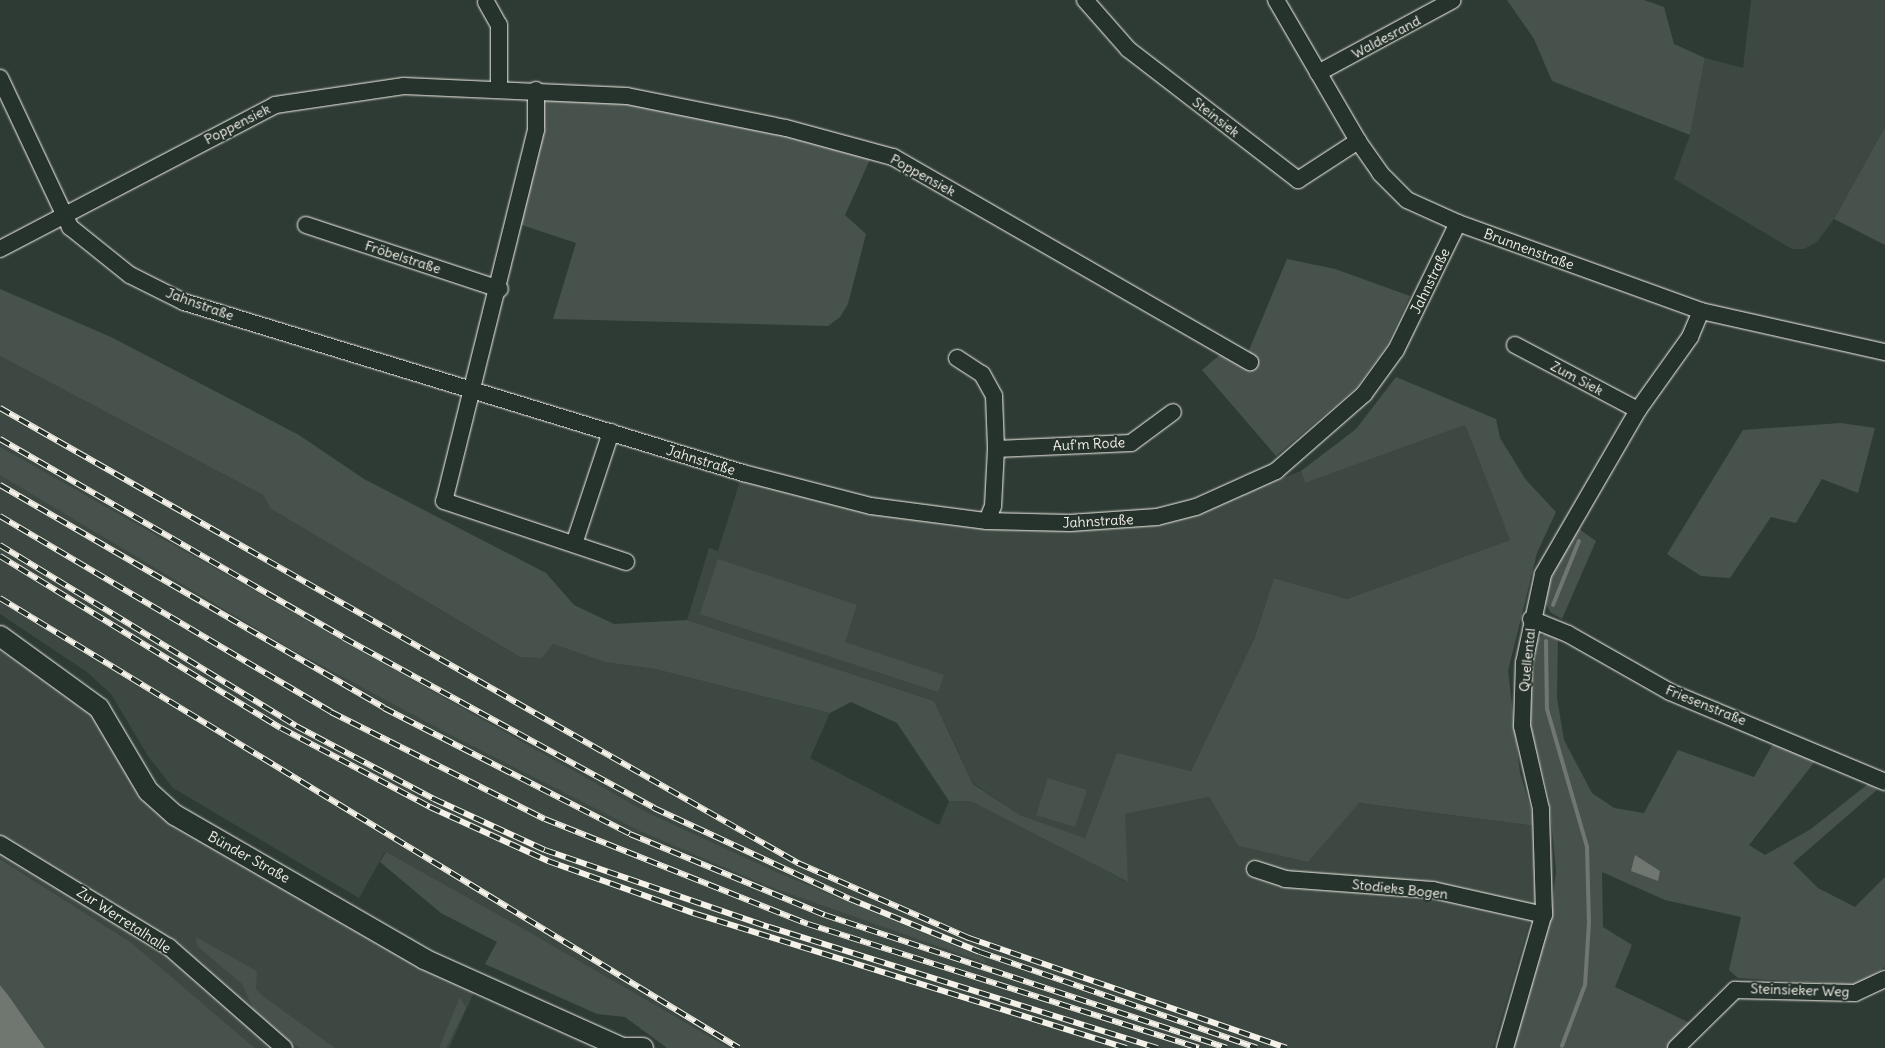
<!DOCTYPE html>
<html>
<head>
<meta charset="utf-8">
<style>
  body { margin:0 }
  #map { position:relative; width:1885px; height:1048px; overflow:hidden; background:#2e3b34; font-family:Delius,sans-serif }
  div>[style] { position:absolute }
  .built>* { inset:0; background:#3c4841 }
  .green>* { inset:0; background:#48524c }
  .water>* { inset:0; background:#6f7770 }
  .stream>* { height:4px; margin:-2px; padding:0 2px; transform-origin:2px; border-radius:2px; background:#6f7770 }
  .roads { filter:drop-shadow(0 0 1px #f4f1e8) drop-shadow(0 0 1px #f4f1e8) }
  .minor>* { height:16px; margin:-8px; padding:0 8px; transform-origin:8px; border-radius:8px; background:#26332d }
  .major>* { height:20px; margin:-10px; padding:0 10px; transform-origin:10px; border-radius:10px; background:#26332d }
  .rail>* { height:5.5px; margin-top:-2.75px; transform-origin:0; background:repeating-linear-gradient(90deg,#26332d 0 11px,#f4f1e8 0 22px); box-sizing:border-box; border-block:1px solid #f4f1e8 }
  span { translate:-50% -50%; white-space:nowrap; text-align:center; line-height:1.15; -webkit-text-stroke:4px #26332d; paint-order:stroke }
  .street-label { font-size:14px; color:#f4f1e8 }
</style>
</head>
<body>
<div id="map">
  <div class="built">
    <i style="clip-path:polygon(1751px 0,1885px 0,1885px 127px,1834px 219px,1817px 242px,1804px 249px,1792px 249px,1674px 179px,1690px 135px,1705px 58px,1743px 68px)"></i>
    <i style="clip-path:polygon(0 356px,263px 495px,271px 509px,520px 657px,553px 644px,604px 662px,655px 669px,830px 713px,810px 758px,939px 825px,949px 801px,971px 800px,1127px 882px,1124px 814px,1209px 797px,1238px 846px,1308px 862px,1358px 803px,1536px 826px,1535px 904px,1493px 1048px,729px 1048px,385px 852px,359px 898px,173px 788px,148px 756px,111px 694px,87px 672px,0 614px)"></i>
    <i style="clip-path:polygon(1465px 425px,1510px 540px,1347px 599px,1274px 578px,1255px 637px,1191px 771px,1117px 754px,1085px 838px,1020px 815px,973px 783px,934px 701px,687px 620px,709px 548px,718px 551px,741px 478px,1070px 529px,1242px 493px,1301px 471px,1305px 483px)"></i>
    <i style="clip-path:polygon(0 650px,94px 714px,134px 787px,174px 827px,474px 992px,449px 1048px,255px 1048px,132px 943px,0 859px)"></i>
  </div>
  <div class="green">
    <i style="clip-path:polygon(1507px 0,1644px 0,1664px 7px,1674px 44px,1705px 58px,1690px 135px,1552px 81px,1534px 39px)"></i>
    <i style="clip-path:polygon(544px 90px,626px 100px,872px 155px,845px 215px,866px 234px,848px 304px,840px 317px,828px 326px,553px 319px,576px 243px,519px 224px)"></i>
    <i style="clip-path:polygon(1885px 127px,1885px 245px,1834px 219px)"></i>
    <i style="clip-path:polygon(1287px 259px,1335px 269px,1410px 296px,1386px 347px,1356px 388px,1276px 456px,1202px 370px,1221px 354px,1242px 367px)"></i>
    <i style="clip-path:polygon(0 289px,111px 337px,299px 435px,364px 479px,546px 573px,574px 605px,614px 624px,687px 620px,934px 701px,973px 784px,1020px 815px,1085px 838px,1117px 753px,1191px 771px,1255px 637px,1274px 578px,1347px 599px,1510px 540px,1465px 425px,1305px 483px,1301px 471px,1356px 429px,1396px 377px,1496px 419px,1500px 438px,1526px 480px,1556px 512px,1537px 553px,1508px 671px,1520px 773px,1536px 826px,1359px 803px,1308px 862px,1238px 846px,1209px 797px,1125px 814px,1128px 882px,971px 801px,949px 801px,897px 723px,851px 702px,830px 713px,655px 669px,604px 662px,553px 644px,542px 658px,520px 657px,271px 509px,263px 495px,0 356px)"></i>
    <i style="clip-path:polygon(1841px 423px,1875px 428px,1858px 493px,1822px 479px,1796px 523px,1771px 517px,1730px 578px,1701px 576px,1667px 554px,1743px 430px)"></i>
    <i style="clip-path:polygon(0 447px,648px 813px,776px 872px,984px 958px,986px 963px,765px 885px,638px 830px,451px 735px,289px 648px,0 475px)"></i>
    <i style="clip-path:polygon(1575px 526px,1596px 541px,1562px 619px,1550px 612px,1543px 597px)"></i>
    <i style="clip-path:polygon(718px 559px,857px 605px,845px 642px,944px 675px,938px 692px,700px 614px)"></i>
    <i style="clip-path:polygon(1545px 633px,1558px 634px,1557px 698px,1564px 740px,1592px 793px,1614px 808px,1644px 813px,1678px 750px,1754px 777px,1776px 739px,1817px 759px,1749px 845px,1765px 855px,1811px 829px,1868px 784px,1878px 789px,1793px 863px,1818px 888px,1855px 907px,1885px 877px,1885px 967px,1858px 985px,1738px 978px,1729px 970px,1741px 917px,1665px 900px,1602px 872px,1603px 927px,1632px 945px,1615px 987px,1692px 1024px,1670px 1048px,1510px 1048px,1552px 909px,1556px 871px,1549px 797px,1531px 727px,1531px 658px,1533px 643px)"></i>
    <i style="clip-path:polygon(1048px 778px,1087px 790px,1075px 827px,1036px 815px)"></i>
    <i style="clip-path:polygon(386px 852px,522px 928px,729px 1048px,667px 1048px,625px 1017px,597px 1014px,485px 964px,497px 942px,441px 913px,380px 862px)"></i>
    <i style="clip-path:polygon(0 859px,132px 943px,255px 1048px,45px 1048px,0 985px)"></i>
    <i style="clip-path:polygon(196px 937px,257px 971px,256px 989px,264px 997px,335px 1048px,300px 1048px,290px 1041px,254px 1011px,242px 984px,197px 946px)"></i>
    <i style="clip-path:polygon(460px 997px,466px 1008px,446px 1048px,439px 1048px)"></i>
  </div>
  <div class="water">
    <i style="clip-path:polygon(1635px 855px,1660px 871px,1658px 881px,1631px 871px)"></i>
    <i style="clip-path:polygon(0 985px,8px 995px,45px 1048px,0 1048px)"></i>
  </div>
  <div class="stream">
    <i style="left:1553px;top:605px;width:69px;rotate:-67.9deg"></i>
    <i style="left:1546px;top:641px;width:68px;rotate:89.2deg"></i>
    <i style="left:1547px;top:709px;width:144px;rotate:73.8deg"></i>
    <i style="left:1587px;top:847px;width:75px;rotate:88.5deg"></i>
    <i style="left:1589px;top:922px;width:63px;rotate:93.6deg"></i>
    <i style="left:1585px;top:985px;width:65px;rotate:110.7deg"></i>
  </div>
  <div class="roads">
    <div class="minor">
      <i style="left:1085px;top:0;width:65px;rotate:48.7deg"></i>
      <i style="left:1128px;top:49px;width:215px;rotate:37.6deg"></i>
      <i style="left:1298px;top:180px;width:72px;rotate:-33deg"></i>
      <i style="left:1276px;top:0;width:163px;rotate:59.8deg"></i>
      <i style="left:1358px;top:141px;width:39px;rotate:55deg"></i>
      <i style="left:1380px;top:173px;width:38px;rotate:45deg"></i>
      <i style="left:1407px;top:200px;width:56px;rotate:24.3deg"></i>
      <i style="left:1458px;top:223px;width:258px;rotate:19.9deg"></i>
      <i style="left:1701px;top:311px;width:189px;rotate:12.6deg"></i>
      <i style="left:486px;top:2px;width:26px;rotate:61deg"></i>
      <i style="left:499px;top:25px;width:62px;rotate:90deg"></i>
      <i style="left:1318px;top:73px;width:153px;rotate:-28.4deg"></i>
      <i style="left:0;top:78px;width:165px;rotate:64.8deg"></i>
      <i style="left:70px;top:227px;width:77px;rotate:38.7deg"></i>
      <i style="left:130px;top:275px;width:60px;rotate:26.6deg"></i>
      <i style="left:184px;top:302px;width:585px;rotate:17.01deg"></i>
      <i style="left:743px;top:473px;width:132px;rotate:14.5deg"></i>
      <i style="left:871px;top:506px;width:117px;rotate:7.4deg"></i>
      <i style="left:987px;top:521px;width:83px;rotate:1.4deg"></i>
      <i style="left:1070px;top:523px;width:87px;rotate:-3.9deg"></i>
      <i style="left:1157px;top:517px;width:40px;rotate:-14.4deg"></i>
      <i style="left:1196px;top:507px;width:88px;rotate:-24.2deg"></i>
      <i style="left:1276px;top:471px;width:117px;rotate:-41.2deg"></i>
      <i style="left:1364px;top:394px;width:54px;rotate:-54deg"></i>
      <i style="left:1396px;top:350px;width:141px;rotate:-64deg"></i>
      <i style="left:536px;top:90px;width:40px;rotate:90deg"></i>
      <i style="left:536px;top:130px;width:382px;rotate:103.9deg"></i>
      <i style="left:444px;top:501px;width:192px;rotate:18.5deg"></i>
      <i style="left:306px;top:225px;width:204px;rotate:18.3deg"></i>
      <i style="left:0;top:249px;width:310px;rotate:-27.6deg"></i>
      <i style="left:275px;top:105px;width:130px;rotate:-8.4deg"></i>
      <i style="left:404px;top:86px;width:223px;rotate:2.6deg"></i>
      <i style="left:627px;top:96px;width:162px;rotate:11.4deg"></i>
      <i style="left:786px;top:128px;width:111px;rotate:15.2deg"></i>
      <i style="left:893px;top:157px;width:412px;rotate:29.9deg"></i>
      <i style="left:1515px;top:345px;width:139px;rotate:27.9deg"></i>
      <i style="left:957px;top:358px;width:30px;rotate:33deg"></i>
      <i style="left:982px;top:374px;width:25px;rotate:61deg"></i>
      <i style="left:994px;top:396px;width:53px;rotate:87.8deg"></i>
      <i style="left:996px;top:449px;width:57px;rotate:93deg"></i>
      <i style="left:993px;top:506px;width:16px;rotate:112deg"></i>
      <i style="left:996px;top:449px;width:135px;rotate:-2.5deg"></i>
      <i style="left:1131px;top:443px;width:52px;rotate:-36.4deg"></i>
      <i style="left:574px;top:544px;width:118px;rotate:-71.7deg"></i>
      <i style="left:1531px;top:619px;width:40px;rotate:22deg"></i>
      <i style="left:1568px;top:634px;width:117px;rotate:29.6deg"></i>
      <i style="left:1670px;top:692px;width:233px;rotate:22.7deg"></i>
      <i style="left:0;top:844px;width:198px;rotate:31.4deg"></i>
      <i style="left:169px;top:947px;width:153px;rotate:41.3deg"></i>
      <i style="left:1255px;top:869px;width:32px;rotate:18deg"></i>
      <i style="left:1285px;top:879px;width:148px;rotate:4.3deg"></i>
      <i style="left:1433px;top:890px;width:114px;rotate:12.7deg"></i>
      <i style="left:1505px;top:1048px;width:141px;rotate:-73.9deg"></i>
      <i style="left:1544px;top:913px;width:104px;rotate:-91.7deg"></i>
      <i style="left:1541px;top:809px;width:85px;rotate:-102.9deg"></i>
      <i style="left:1522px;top:726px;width:63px;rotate:-88.2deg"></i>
      <i style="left:1524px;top:663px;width:91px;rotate:-77.9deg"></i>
      <i style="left:1543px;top:574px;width:190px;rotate:-59.9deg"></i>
      <i style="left:1638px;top:410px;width:90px;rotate:-54.5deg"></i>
      <i style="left:1690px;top:337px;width:28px;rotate:-67deg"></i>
      <i style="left:1676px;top:1048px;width:83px;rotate:-44.5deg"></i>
      <i style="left:1735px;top:990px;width:120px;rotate:1.4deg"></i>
      <i style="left:1855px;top:993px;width:33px;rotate:-25deg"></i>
    </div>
    <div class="major">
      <i style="left:0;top:636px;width:122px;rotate:36deg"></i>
      <i style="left:99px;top:708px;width:96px;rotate:59.4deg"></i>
      <i style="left:148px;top:791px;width:36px;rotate:42deg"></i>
      <i style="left:175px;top:815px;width:288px;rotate:30deg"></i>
      <i style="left:424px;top:959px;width:217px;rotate:24.2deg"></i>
      <i style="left:624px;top:1048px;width:19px"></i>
    </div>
  </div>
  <div class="rail">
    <i style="left:0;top:408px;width:919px;rotate:29.69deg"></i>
    <i style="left:798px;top:863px;width:187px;rotate:23.7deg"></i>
    <i style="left:969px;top:938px;width:336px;rotate:19.1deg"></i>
    <i style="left:0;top:439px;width:397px;rotate:30deg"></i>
    <i style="left:344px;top:638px;width:354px;rotate:28.7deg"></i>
    <i style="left:654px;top:808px;width:216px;rotate:24.9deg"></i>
    <i style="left:850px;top:899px;width:140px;rotate:22.2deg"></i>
    <i style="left:980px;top:952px;width:293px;rotate:19.1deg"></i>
    <i style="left:0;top:485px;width:444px;rotate:30.1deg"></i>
    <i style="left:384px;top:708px;width:276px;rotate:27.1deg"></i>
    <i style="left:630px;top:834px;width:211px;rotate:22.6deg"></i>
    <i style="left:825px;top:915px;width:423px;rotate:18.3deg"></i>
    <i style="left:0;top:516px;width:385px;rotate:30.6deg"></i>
    <i style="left:331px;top:712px;width:239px;rotate:26.6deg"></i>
    <i style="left:545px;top:819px;width:283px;rotate:21.8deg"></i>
    <i style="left:808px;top:924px;width:410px;rotate:17.6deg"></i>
    <i style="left:0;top:545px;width:347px;rotate:31.4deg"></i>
    <i style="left:296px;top:726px;width:156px;rotate:27.9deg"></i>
    <i style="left:434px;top:799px;width:122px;rotate:24.7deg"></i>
    <i style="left:545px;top:850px;width:237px;rotate:19deg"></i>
    <i style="left:769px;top:927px;width:407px;rotate:17.3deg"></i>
    <i style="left:0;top:556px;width:329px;rotate:31.5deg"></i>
    <i style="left:281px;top:728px;width:169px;rotate:27.9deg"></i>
    <i style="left:430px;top:807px;width:130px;rotate:24.6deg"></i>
    <i style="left:548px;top:861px;width:157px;rotate:19.7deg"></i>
    <i style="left:696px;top:914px;width:451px;rotate:17.3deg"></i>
    <i style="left:0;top:598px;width:865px;rotate:31.34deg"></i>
  </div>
  <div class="street-label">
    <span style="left:1386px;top:37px;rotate:-28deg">Waldesrand</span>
    <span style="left:1216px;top:117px;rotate:38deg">Steinsiek</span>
    <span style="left:237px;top:124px;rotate:-27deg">Poppensiek</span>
    <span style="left:923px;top:175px;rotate:29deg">Poppensiek</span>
    <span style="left:1529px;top:249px;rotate:20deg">Brunnenstraße</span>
    <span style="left:403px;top:257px;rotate:18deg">Fröbelstraße</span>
    <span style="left:1430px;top:281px;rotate:-64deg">Jahnstraße</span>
    <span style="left:200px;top:304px;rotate:20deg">Jahnstraße</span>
    <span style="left:1577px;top:378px;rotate:28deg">Zum Siek</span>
    <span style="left:1089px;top:444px;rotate:-3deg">Auf'm Rode</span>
    <span style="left:701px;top:460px;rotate:17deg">Jahnstraße</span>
    <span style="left:1098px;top:521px;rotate:-3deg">Jahnstraße</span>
    <span style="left:1527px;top:660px;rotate:-84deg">Quellental</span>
    <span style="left:1706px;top:705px;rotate:22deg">Friesenstraße</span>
    <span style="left:249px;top:857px;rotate:29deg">Bünder Straße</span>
    <span style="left:1400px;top:889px;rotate:6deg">Stodieks Bogen</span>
    <span style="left:124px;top:920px;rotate:33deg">Zur Werretalhalle</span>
    <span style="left:1800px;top:990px;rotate:2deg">Steinsieker Weg</span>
  </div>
</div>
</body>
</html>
